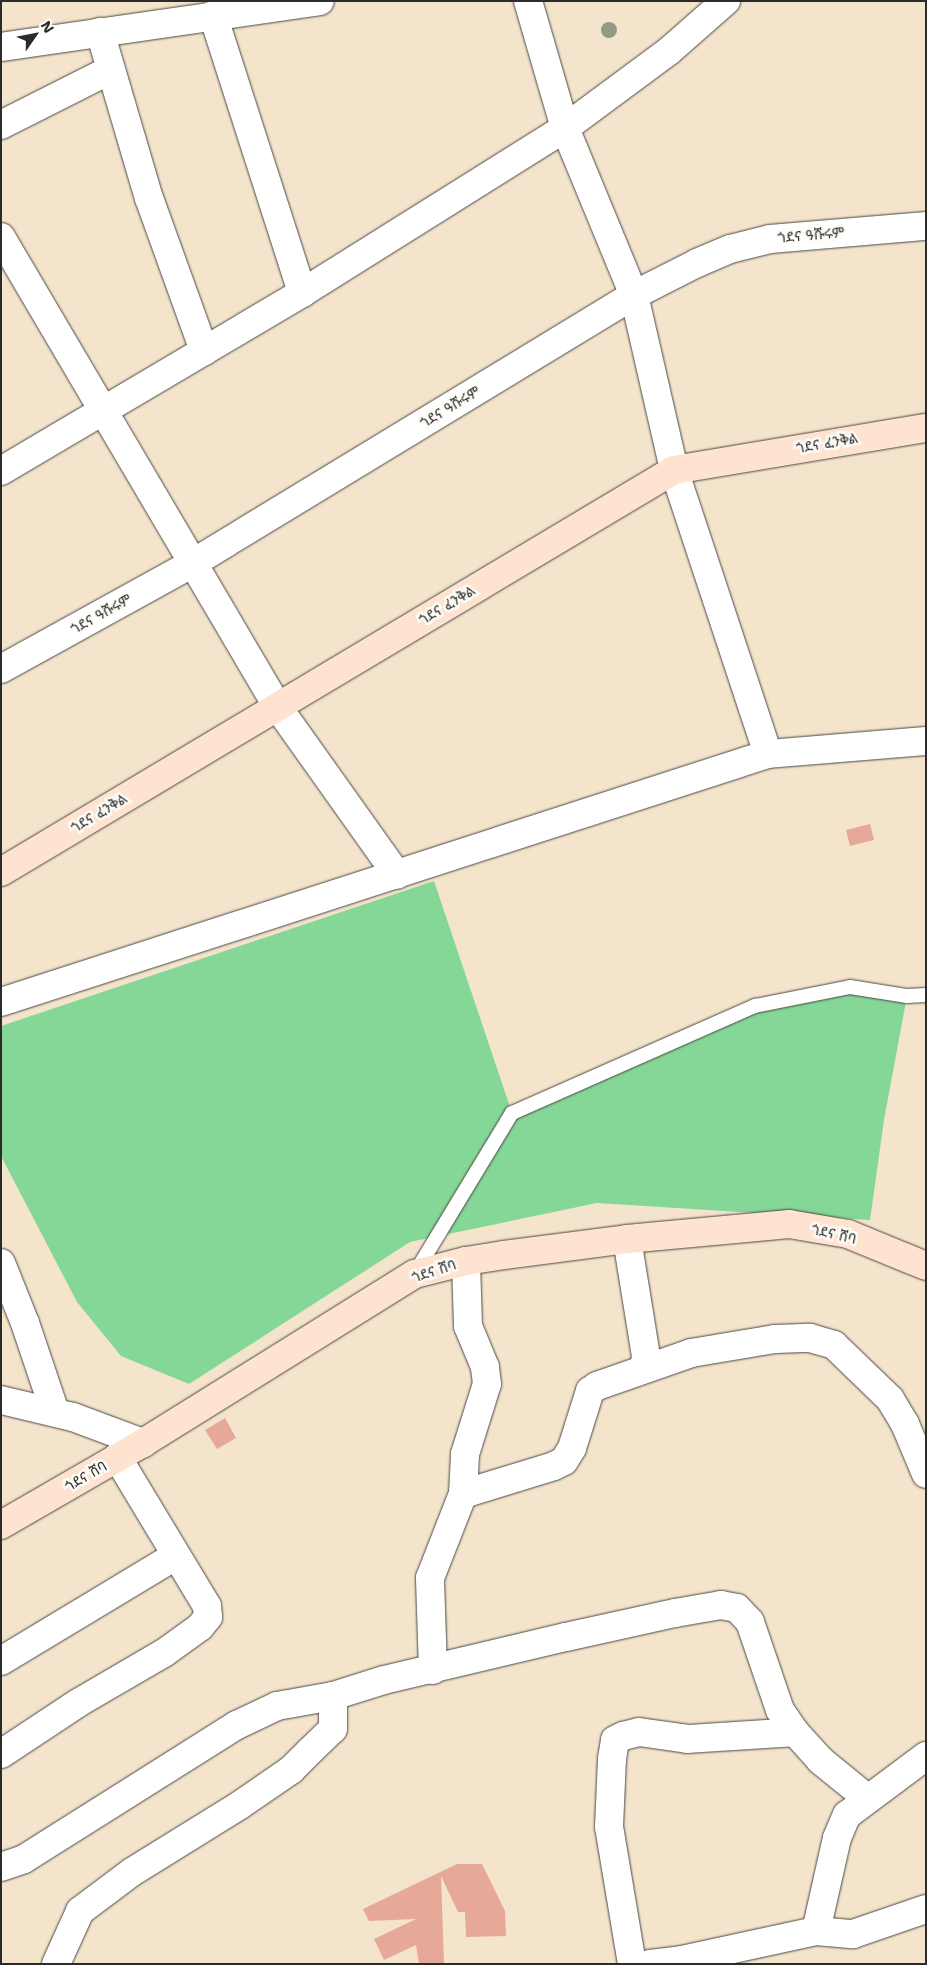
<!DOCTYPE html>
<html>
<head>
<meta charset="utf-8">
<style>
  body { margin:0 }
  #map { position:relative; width:927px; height:1965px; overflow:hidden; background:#f4e4cc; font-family:"Shantell Sans","Noto Sans Ethiopic",sans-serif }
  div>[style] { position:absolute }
  .green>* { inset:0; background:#85d797 }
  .building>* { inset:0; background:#e5a899 }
  .roads { filter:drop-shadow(0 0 1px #494743) drop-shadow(0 0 1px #494743) }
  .lane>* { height:14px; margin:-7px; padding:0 7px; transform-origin:7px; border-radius:7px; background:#fff }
  .street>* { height:28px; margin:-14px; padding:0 14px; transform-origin:14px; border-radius:14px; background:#fff }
  .secondary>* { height:28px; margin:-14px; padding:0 14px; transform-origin:14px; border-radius:14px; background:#fee3d1 }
  .trees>* { width:16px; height:16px; margin:-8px; border-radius:50%; background:#949b85 }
  span { translate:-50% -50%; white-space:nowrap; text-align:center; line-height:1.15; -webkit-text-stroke:5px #fdfcf7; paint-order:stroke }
  .street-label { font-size:14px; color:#2b2b2b }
  .frame { position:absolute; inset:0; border:2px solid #2b2b2b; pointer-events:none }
  .north { position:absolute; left:10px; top:10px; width:50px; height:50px; -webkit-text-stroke:4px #fdfcf7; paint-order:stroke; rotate:57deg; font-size:14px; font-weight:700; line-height:20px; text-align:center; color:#2b2b2b }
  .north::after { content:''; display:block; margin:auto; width:18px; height:22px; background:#2b2b2b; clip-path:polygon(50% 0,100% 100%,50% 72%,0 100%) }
</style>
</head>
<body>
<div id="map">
  <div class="green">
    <i style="clip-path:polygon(434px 881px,512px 1113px,755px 1006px,850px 987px,907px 996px,884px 1120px,870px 1220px,597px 1203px,410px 1242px,189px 1384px,121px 1356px,77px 1302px,1px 1156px,1px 1026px)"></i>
  </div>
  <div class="building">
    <i style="clip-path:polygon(870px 824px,874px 840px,850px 846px,846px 830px)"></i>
    <i style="clip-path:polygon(225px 1418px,236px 1438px,217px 1449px,205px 1430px)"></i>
    <i style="clip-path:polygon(457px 1864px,482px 1864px,505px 1911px,506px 1936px,466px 1937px,465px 1912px,458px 1912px,441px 1876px,444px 1964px,419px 1964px,416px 1945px,384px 1960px,374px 1939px,416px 1919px,369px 1921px,363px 1909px)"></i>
  </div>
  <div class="roads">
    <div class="lane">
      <i style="left:415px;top:1273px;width:187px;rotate:-58.8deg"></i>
      <i style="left:512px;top:1113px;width:266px;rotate:-23.8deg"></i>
      <i style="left:755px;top:1006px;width:97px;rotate:-11.3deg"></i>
      <i style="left:850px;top:987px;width:58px;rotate:9deg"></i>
      <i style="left:907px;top:996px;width:19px;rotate:-3deg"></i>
    </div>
    <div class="street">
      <i style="left:528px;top:1px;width:132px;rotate:73.8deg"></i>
      <i style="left:565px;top:128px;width:181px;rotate:67.6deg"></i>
      <i style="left:634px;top:295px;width:180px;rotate:77.1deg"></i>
      <i style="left:674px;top:470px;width:299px;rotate:71.7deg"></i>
      <i style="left:213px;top:15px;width:292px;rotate:72.2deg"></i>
      <i style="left:100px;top:32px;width:173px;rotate:73.6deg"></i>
      <i style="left:149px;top:198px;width:163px;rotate:70.2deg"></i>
      <i style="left:1px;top:47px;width:322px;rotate:-8.2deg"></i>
      <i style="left:1px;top:125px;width:122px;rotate:-26.8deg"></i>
      <i style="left:1px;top:237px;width:544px;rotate:59.52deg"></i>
      <i style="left:277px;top:706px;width:207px;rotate:54.6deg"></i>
      <i style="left:1px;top:471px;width:350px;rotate:-30.6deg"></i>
      <i style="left:302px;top:293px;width:310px;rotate:-32.1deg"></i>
      <i style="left:565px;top:128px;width:129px;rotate:-36.5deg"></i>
      <i style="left:669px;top:51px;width:76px;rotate:-41.3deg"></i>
      <i style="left:1px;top:669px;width:219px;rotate:-28.9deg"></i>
      <i style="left:193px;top:563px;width:516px;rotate:-31.29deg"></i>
      <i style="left:634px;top:295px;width:71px;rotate:-26.9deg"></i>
      <i style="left:697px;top:263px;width:36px;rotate:-23deg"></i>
      <i style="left:730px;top:249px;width:41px;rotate:-14deg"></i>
      <i style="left:770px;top:239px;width:157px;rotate:-4.8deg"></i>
      <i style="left:1px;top:1002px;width:806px;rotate:-17.92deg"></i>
      <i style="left:768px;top:754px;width:159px;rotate:-4.7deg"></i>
      <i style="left:627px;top:1239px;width:119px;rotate:80.8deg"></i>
      <i style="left:646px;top:1356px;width:12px;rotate:99deg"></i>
      <i style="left:1px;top:1263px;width:65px;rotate:68.2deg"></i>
      <i style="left:25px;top:1323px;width:94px;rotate:71.4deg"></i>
      <i style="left:1px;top:1400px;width:74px;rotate:13.3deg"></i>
      <i style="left:73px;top:1417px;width:75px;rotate:20.4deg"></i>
      <i style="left:463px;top:1494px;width:95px;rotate:-17.1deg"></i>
      <i style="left:554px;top:1466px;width:11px;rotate:-27deg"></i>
      <i style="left:564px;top:1461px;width:15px;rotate:-58deg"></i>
      <i style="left:572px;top:1448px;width:60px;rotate:-72.5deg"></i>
      <i style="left:590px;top:1391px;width:9px;rotate:-36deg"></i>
      <i style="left:597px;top:1386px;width:100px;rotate:-19.3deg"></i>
      <i style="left:691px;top:1353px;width:85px;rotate:-9.5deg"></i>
      <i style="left:775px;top:1339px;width:35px;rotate:-2deg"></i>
      <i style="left:810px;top:1338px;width:25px;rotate:16deg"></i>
      <i style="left:834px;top:1345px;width:78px;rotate:44deg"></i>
      <i style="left:890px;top:1399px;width:29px;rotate:59deg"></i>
      <i style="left:905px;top:1424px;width:54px;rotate:67.2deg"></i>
      <i style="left:1px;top:1661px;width:203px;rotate:-31.1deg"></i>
      <i style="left:433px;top:1670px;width:92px;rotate:-91.9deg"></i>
      <i style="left:430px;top:1578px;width:90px;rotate:-68.6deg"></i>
      <i style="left:463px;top:1494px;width:40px;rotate:-87.1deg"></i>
      <i style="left:465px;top:1454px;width:73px;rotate:-72.6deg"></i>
      <i style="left:487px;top:1384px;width:17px;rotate:-97deg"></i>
      <i style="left:485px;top:1367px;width:44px;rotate:-112.5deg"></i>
      <i style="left:468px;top:1326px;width:65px;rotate:-91.8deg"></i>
      <i style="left:1px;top:1754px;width:92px;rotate:-33.5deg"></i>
      <i style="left:78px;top:1703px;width:99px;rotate:-30.2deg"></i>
      <i style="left:164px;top:1653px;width:44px;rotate:-35.8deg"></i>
      <i style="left:200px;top:1627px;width:13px;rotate:-51deg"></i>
      <i style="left:208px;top:1617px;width:11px;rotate:-95deg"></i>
      <i style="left:207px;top:1606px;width:174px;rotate:-121.1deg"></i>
      <i style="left:1px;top:1867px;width:24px;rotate:-19deg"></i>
      <i style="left:24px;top:1859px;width:252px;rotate:-32.2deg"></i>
      <i style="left:237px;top:1725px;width:44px;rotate:-25.4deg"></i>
      <i style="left:277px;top:1706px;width:57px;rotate:-10.1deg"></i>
      <i style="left:333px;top:1696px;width:53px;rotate:-17.4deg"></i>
      <i style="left:384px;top:1680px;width:187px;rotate:-13.3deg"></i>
      <i style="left:566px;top:1637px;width:112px;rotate:-12.4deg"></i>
      <i style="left:675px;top:1613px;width:47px;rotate:-9.9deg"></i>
      <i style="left:721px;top:1605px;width:16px;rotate:11deg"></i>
      <i style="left:737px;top:1608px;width:19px;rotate:47deg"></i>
      <i style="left:750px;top:1622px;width:93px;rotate:71.2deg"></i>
      <i style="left:780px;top:1710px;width:27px;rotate:56deg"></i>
      <i style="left:795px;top:1732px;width:38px;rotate:48deg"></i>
      <i style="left:820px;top:1760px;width:60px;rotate:39deg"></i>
      <i style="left:816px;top:1931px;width:95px;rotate:-77.3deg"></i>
      <i style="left:837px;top:1838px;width:25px;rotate:-67deg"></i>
      <i style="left:847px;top:1815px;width:99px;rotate:-36.8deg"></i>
      <i style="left:56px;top:1964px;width:58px;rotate:-65.6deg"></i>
      <i style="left:80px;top:1911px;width:65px;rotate:-36.9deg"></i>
      <i style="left:132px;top:1872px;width:127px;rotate:-31.8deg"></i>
      <i style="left:240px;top:1805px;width:62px;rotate:-34.5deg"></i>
      <i style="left:291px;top:1770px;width:28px;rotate:-45deg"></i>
      <i style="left:311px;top:1750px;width:30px;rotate:-44deg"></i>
      <i style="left:333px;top:1729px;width:33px;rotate:-90deg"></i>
      <i style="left:632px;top:1964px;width:139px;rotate:-99.5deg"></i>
      <i style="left:609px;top:1827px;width:68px;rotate:-87.5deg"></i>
      <i style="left:612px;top:1759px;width:19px;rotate:-81deg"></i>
      <i style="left:615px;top:1740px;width:9px;rotate:-27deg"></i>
      <i style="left:623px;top:1736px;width:16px;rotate:-14deg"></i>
      <i style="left:639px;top:1732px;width:49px;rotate:8.1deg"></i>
      <i style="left:688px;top:1739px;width:107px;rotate:-3.7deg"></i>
      <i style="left:650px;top:1964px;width:32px;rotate:-7deg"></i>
      <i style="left:682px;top:1960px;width:137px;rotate:-12.2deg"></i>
      <i style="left:816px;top:1931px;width:37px;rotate:5deg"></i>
      <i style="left:853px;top:1934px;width:77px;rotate:-18.9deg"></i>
    </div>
    <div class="secondary">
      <i style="left:1px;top:872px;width:784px;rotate:-30.85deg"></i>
      <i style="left:674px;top:470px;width:255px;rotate:-9.5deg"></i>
      <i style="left:1px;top:1525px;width:164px;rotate:-30deg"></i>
      <i style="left:143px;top:1443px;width:320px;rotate:-31.9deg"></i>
      <i style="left:415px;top:1274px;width:53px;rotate:-14.3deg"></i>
      <i style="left:466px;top:1261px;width:38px;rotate:-9deg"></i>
      <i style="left:504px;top:1255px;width:124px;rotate:-7.4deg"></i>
      <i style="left:627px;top:1239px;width:163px;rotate:-5.3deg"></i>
      <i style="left:789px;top:1224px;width:60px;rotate:9.6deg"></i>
      <i style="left:848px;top:1234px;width:84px;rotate:22.3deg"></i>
    </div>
  </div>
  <div class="trees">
    <i style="left:609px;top:30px"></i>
  </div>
  <div class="street-label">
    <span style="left:811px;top:235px;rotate:-5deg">ጎደና ዓሹሩም</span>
    <span style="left:450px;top:407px;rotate:-31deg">ጎደና ዓሹሩም</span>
    <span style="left:827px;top:443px;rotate:-10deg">ጎደና ፈንቅል</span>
    <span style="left:447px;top:605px;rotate:-31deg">ጎደና ፈንቅል</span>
    <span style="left:101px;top:614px;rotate:-29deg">ጎደና ዓሹሩም</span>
    <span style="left:99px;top:813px;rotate:-31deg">ጎደና ፈንቅል</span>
    <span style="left:834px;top:1234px;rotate:13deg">ጎደና ሸባ</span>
    <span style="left:434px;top:1271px;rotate:-18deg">ጎደና ሸባ</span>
    <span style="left:86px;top:1476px;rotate:-30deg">ጎደና ሸባ</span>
  </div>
  <div class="frame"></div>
  <div class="north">N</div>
</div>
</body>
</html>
